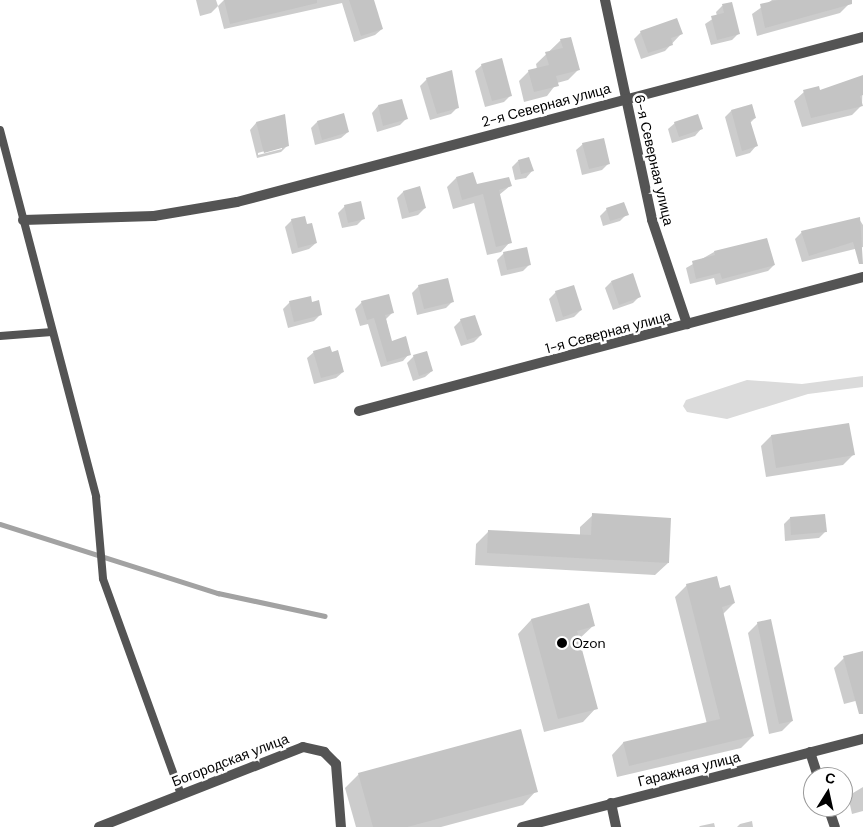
<!DOCTYPE html>
<html>
<head>
<meta charset="utf-8">
<style>
  body { margin:0 }
  #map { position:relative; width:863px; height:827px; overflow:hidden; background:#fff; font-family:"DM Sans",sans-serif }
  div>[style] { position:absolute }
  .green>* { inset:0; background:#dbdbdb }
  .shadow>* { inset:0; background:#0003 }
  .stream>* { height:4.5px; margin:-2.25px; padding:0 2.25px; transform-origin:2.25px; border-radius:2.25px; background:#a2a2a2 }
  .building>* { inset:0; background:#c4c4c4 }
  .service>* { height:8px; margin:-4px; padding:0 4px; transform-origin:4px; border-radius:4px; background:#545454 }
  .minor>* { height:10px; margin:-5px; padding:0 5px; transform-origin:5px; border-radius:5px; background:#545454 }
  .dots>* { width:14px; height:14px; translate:-50% -50%; box-sizing:border-box; border:2px solid #fff; border-radius:50% }
  span { translate:-50% -50%; white-space:nowrap; text-align:center; line-height:1.15; -webkit-text-stroke:5px #fff; paint-order:stroke }
  .street-label { font-size:14px; color:#000 }
  .poi-label { font-size:14px; color:#000 }
  .left { translate:0 -50%; text-align:left }
  .north { position:absolute; left:803px; top:767px; width:50px; height:50px; box-sizing:border-box; background:#fff; border:1px solid #999; border-radius:50%; rotate:10deg; font-size:14px; font-weight:700; line-height:20px; text-align:center; color:#000 }
  .north::after { content:''; display:block; margin:auto; width:18px; height:22px; background:#000; clip-path:polygon(50% 0,100% 100%,50% 72%,0 100%) }
</style>
</head>
<body>
<div id="map">
  <div class="green">
    <i style="clip-path:polygon(863px 376px,863px 387px,808px 394px,727px 419px,687px 412px,683px 406px,686px 400px,747px 380px,802px 384px)"></i>
  </div>
  <div class="shadow">
    <i style="clip-path:polygon(196px 0,216px 0,218px 6px,224px 0,363px 0,382px 29px,375px 35px,354px 42px,342px 3px,224px 29px,218px 6px,211px 13px,200px 16px)"></i>
    <i style="clip-path:polygon(772px 0,847px 0,849px 4px,840px 13px,757px 36px,752px 14px)"></i>
    <i style="clip-path:polygon(731px 3px,739px 33px,732px 40px,711px 45px,705px 24px,717px 16px,716px 12px,722px 6px)"></i>
    <i style="clip-path:polygon(641px 32px,681px 34px,665px 51px,641px 59px,634px 39px)"></i>
    <i style="clip-path:polygon(561px 40px,578px 70px,568px 80px,557px 83px,547px 96px,524px 102px,519px 81px,529px 71px,537px 69px,536px 64px)"></i>
    <i style="clip-path:polygon(482px 65px,511px 95px,504px 102px,485px 107px,475px 71px)"></i>
    <i style="clip-path:polygon(451px 72px,458px 107px,451px 114px,430px 120px,420px 86px,427px 79px)"></i>
    <i style="clip-path:polygon(863px 77px,862px 105px,852px 115px,802px 127px,794px 101px,804px 92px,819px 92px)"></i>
    <i style="clip-path:polygon(401px 100px,406px 119px,400px 125px,377px 132px,372px 113px,378px 106px)"></i>
    <i style="clip-path:polygon(731px 111px,755px 118px,750px 123px,756px 146px,750px 153px,736px 157px,725px 117px)"></i>
    <i style="clip-path:polygon(evenodd,284px 116px,288px 145px,281px 152px,257px 158px,250px 130px,256px 123px,284px 116px,282px 146px,282px 149px,258px 155px,258px 153px,282px 146px)"></i>
    <i style="clip-path:polygon(317px 122px,348px 132px,341px 138px,315px 145px,311px 128px)"></i>
    <i style="clip-path:polygon(675px 123px,701px 129px,695px 136px,672px 143px,668px 129px)"></i>
    <i style="clip-path:polygon(583px 144px,609px 163px,602px 170px,582px 175px,576px 150px)"></i>
    <i style="clip-path:polygon(518px 161px,532px 171px,526px 178px,515px 180px,512px 167px)"></i>
    <i style="clip-path:polygon(456px 178px,476px 186px,510px 186px,499px 195px,510px 242px,501px 252px,487px 255px,474px 203px,453px 209px,447px 187px)"></i>
    <i style="clip-path:polygon(419px 188px,425px 208px,418px 215px,402px 219px,397px 198px,403px 192px)"></i>
    <i style="clip-path:polygon(345px 206px,364px 218px,357px 225px,342px 228px,338px 213px)"></i>
    <i style="clip-path:polygon(607px 209px,627px 214px,620px 221px,603px 226px,600px 216px)"></i>
    <i style="clip-path:polygon(859px 219px,863px 225px,863px 247px,802px 262px,795px 239px,802px 232px)"></i>
    <i style="clip-path:polygon(292px 220px,316px 243px,309px 249px,292px 254px,285px 227px)"></i>
    <i style="clip-path:polygon(714px 252px,774px 265px,768px 271px,716px 285px,714px 278px,690px 284px,686px 268px)"></i>
    <i style="clip-path:polygon(504px 253px,530px 264px,523px 271px,501px 276px,497px 260px)"></i>
    <i style="clip-path:polygon(611px 282px,640px 296px,633px 303px,613px 310px,605px 288px)"></i>
    <i style="clip-path:polygon(419px 286px,453px 301px,446px 308px,417px 315px,412px 293px)"></i>
    <i style="clip-path:polygon(556px 292px,581px 310px,574px 317px,556px 322px,549px 299px)"></i>
    <i style="clip-path:polygon(290px 302px,311px 303px,321px 314px,314px 321px,288px 328px,283px 309px)"></i>
    <i style="clip-path:polygon(362px 302px,393px 312px,386px 319px,391px 342px,409px 354px,403px 361px,381px 367px,368px 324px,360px 326px,355px 309px)"></i>
    <i style="clip-path:polygon(461px 320px,481px 335px,474px 342px,461px 346px,454px 327px)"></i>
    <i style="clip-path:polygon(314px 352px,343px 372px,336px 378px,314px 384px,307px 358px)"></i>
    <i style="clip-path:polygon(414px 356px,432px 371px,425px 377px,413px 381px,407px 363px)"></i>
    <i style="clip-path:polygon(771px 436px,853px 455px,843px 465px,766px 477px,761px 446px)"></i>
    <i style="clip-path:polygon(593px 515px,668px 563px,655px 575px,475px 565px,476px 544px,489px 531px,580px 536px,580px 527px)"></i>
    <i style="clip-path:polygon(790px 518px,825px 532px,819px 538px,785px 541px,784px 524px)"></i>
    <i style="clip-path:polygon(687px 585px,719px 590px,734px 603px,723px 614px,753px 736px,741px 748px,617px 777px,612px 755px,623px 743px,707px 724px,675px 597px)"></i>
    <i style="clip-path:polygon(588px 605px,594px 625px,578px 640px,596px 708px,583px 722px,544px 732px,518px 634px,531px 620px)"></i>
    <i style="clip-path:polygon(758px 623px,792px 721px,782px 731px,769px 734px,748px 633px)"></i>
    <i style="clip-path:polygon(863px 653px,863px 699px,844px 704px,834px 668px,844px 658px)"></i>
    <i style="clip-path:polygon(359px 774px,536px 791px,523px 805px,441px 827px,356px 827px,345px 788px)"></i>
    <i style="clip-path:polygon(863px 787px,863px 811px,852px 814px,848px 796px)"></i>
    <i style="clip-path:polygon(752px 821px,753px 827px,737px 827px,740px 824px)"></i>
    <i style="clip-path:polygon(714px 823px,715px 827px,699px 827px,700px 826px)"></i>
  </div>
  <div class="stream">
    <i style="left:0;top:524px;width:229px;rotate:17.6deg"></i>
    <i style="left:218px;top:593px;width:109px;rotate:12.1deg"></i>
  </div>
  <div class="building">
    <i style="clip-path:polygon(224px 0,317px 0,317px 3px,230px 24px)"></i>
    <i style="clip-path:polygon(349px 0,374px 0,383px 29px,361px 36px)"></i>
    <i style="clip-path:polygon(778px 0,852px 0,852px 4px,765px 28px,760px 4px)"></i>
    <i style="clip-path:polygon(732px 2px,740px 34px,717px 40px,711px 16px,724px 13px,722px 4px)"></i>
    <i style="clip-path:polygon(677px 18px,683px 34px,671px 38px,673px 45px,648px 53px,640px 31px)"></i>
    <i style="clip-path:polygon(571px 37px,580px 70px,556px 76px,559px 86px,534px 92px,528px 70px,549px 65px,545px 52px,563px 48px,560px 39px)"></i>
    <i style="clip-path:polygon(502px 58px,512px 96px,492px 101px,481px 64px)"></i>
    <i style="clip-path:polygon(452px 70px,459px 108px,437px 114px,426px 78px)"></i>
    <i style="clip-path:polygon(863px 75px,863px 95px,860px 96px,863px 106px,811px 118px,803px 90px,819px 86px,820px 90px)"></i>
    <i style="clip-path:polygon(402px 99px,408px 119px,383px 126px,378px 105px)"></i>
    <i style="clip-path:polygon(752px 104px,756px 118px,750px 120px,758px 146px,742px 151px,731px 110px)"></i>
    <i style="clip-path:polygon(344px 113px,349px 132px,322px 140px,317px 121px)"></i>
    <i style="clip-path:polygon(285px 114px,289px 146px,264px 153px,256px 122px)"></i>
    <i style="clip-path:polygon(698px 114px,703px 129px,679px 137px,674px 122px)"></i>
    <i style="clip-path:polygon(604px 138px,610px 164px,589px 169px,582px 143px)"></i>
    <i style="clip-path:polygon(529px 157px,534px 171px,521px 174px,518px 160px)"></i>
    <i style="clip-path:polygon(473px 172px,477px 184px,509px 177px,512px 186px,499px 190px,512px 243px,496px 247px,483px 194px,462px 200px,456px 177px)"></i>
    <i style="clip-path:polygon(420px 186px,426px 208px,409px 213px,403px 191px)"></i>
    <i style="clip-path:polygon(361px 201px,365px 219px,348px 223px,344px 205px)"></i>
    <i style="clip-path:polygon(624px 202px,629px 215px,610px 221px,606px 208px)"></i>
    <i style="clip-path:polygon(305px 216px,307px 224px,312px 223px,317px 243px,298px 248px,291px 219px)"></i>
    <i style="clip-path:polygon(860px 217px,863px 264px,859px 264px,853px 242px,809px 256px,801px 231px)"></i>
    <i style="clip-path:polygon(767px 238px,775px 265px,722px 279px,720px 273px,696px 279px,692px 261px,715px 255px,714px 251px)"></i>
    <i style="clip-path:polygon(527px 247px,531px 265px,507px 270px,503px 252px)"></i>
    <i style="clip-path:polygon(633px 273px,641px 297px,619px 305px,611px 281px)"></i>
    <i style="clip-path:polygon(448px 278px,454px 302px,424px 309px,418px 285px)"></i>
    <i style="clip-path:polygon(574px 285px,582px 310px,563px 317px,555px 291px)"></i>
    <i style="clip-path:polygon(389px 294px,394px 313px,385px 315px,392px 341px,406px 336px,411px 355px,387px 362px,374px 318px,367px 320px,361px 301px)"></i>
    <i style="clip-path:polygon(311px 296px,312px 302px,319px 300px,322px 315px,294px 322px,289px 301px)"></i>
    <i style="clip-path:polygon(475px 315px,482px 335px,467px 340px,460px 319px)"></i>
    <i style="clip-path:polygon(330px 346px,332px 352px,338px 350px,344px 372px,321px 378px,313px 351px)"></i>
    <i style="clip-path:polygon(427px 351px,433px 371px,419px 376px,413px 355px)"></i>
    <i style="clip-path:polygon(849px 423px,855px 455px,776px 468px,771px 435px)"></i>
    <i style="clip-path:polygon(592px 513px,671px 518px,669px 563px,487px 553px,488px 530px,591px 535px)"></i>
    <i style="clip-path:polygon(825px 514px,827px 532px,791px 535px,790px 517px)"></i>
    <i style="clip-path:polygon(717px 576px,720px 588px,730px 585px,735px 603px,722px 607px,754px 736px,629px 766px,623px 742px,720px 719px,686px 584px)"></i>
    <i style="clip-path:polygon(589px 603px,595px 626px,577px 631px,598px 709px,558px 719px,531px 619px)"></i>
    <i style="clip-path:polygon(771px 619px,793px 721px,779px 724px,757px 622px)"></i>
    <i style="clip-path:polygon(863px 651px,863px 714px,859px 714px,843px 656px)"></i>
    <i style="clip-path:polygon(521px 729px,538px 792px,407px 827px,373px 827px,358px 773px)"></i>
  </div>
  <div class="service">
    <i style="left:0;top:130px;width:379px;rotate:75.3deg"></i>
    <i style="left:96px;top:497px;width:82px;rotate:85.1deg"></i>
    <i style="left:103px;top:579px;width:229px;rotate:70.1deg"></i>
    <i style="left:0;top:336px;width:52px;rotate:-4.4deg"></i>
  </div>
  <div class="minor">
    <i style="left:605px;top:0;width:225px;rotate:77.9deg"></i>
    <i style="left:652px;top:220px;width:110px;rotate:71.4deg"></i>
    <i style="left:23px;top:220px;width:131px;rotate:-1.7deg"></i>
    <i style="left:154px;top:216px;width:84px;rotate:-9.6deg"></i>
    <i style="left:237px;top:202px;width:647px;rotate:-14.77deg"></i>
    <i style="left:359px;top:411px;width:522px;rotate:-14.89deg"></i>
    <i style="left:810px;top:752px;width:26px;rotate:72deg"></i>
    <i style="left:611px;top:803px;width:25px;rotate:78deg"></i>
    <i style="left:828px;top:807px;width:21px;rotate:71deg"></i>
    <i style="left:99px;top:827px;width:219px;rotate:-21.4deg"></i>
    <i style="left:303px;top:747px;width:22px;rotate:13deg"></i>
    <i style="left:324px;top:752px;width:17px;rotate:45deg"></i>
    <i style="left:336px;top:764px;width:63px;rotate:85.5deg"></i>
    <i style="left:522px;top:827px;width:352px;rotate:-14.5deg"></i>
  </div>
  <div class="dots">
    <i style="left:562px;top:643px;background:#000"></i>
  </div>
  <div class="street-label">
    <span style="left:546px;top:105px;rotate:-15deg">2-я Северная улица</span>
    <span style="left:654px;top:160px;rotate:77deg">6-я Северная улица</span>
    <span style="left:608px;top:332px;rotate:-15deg">1-я Северная улица</span>
    <span style="left:230px;top:760px;rotate:-21deg">Богородская улица</span>
    <span style="left:689px;top:769px;rotate:-14deg">Гаражная улица</span>
  </div>
  <div class="poi-label">
    <span class="left" style="left:572px;top:643px">Ozon</span>
  </div>
  <div class="north">С</div>
</div>
</body>
</html>
